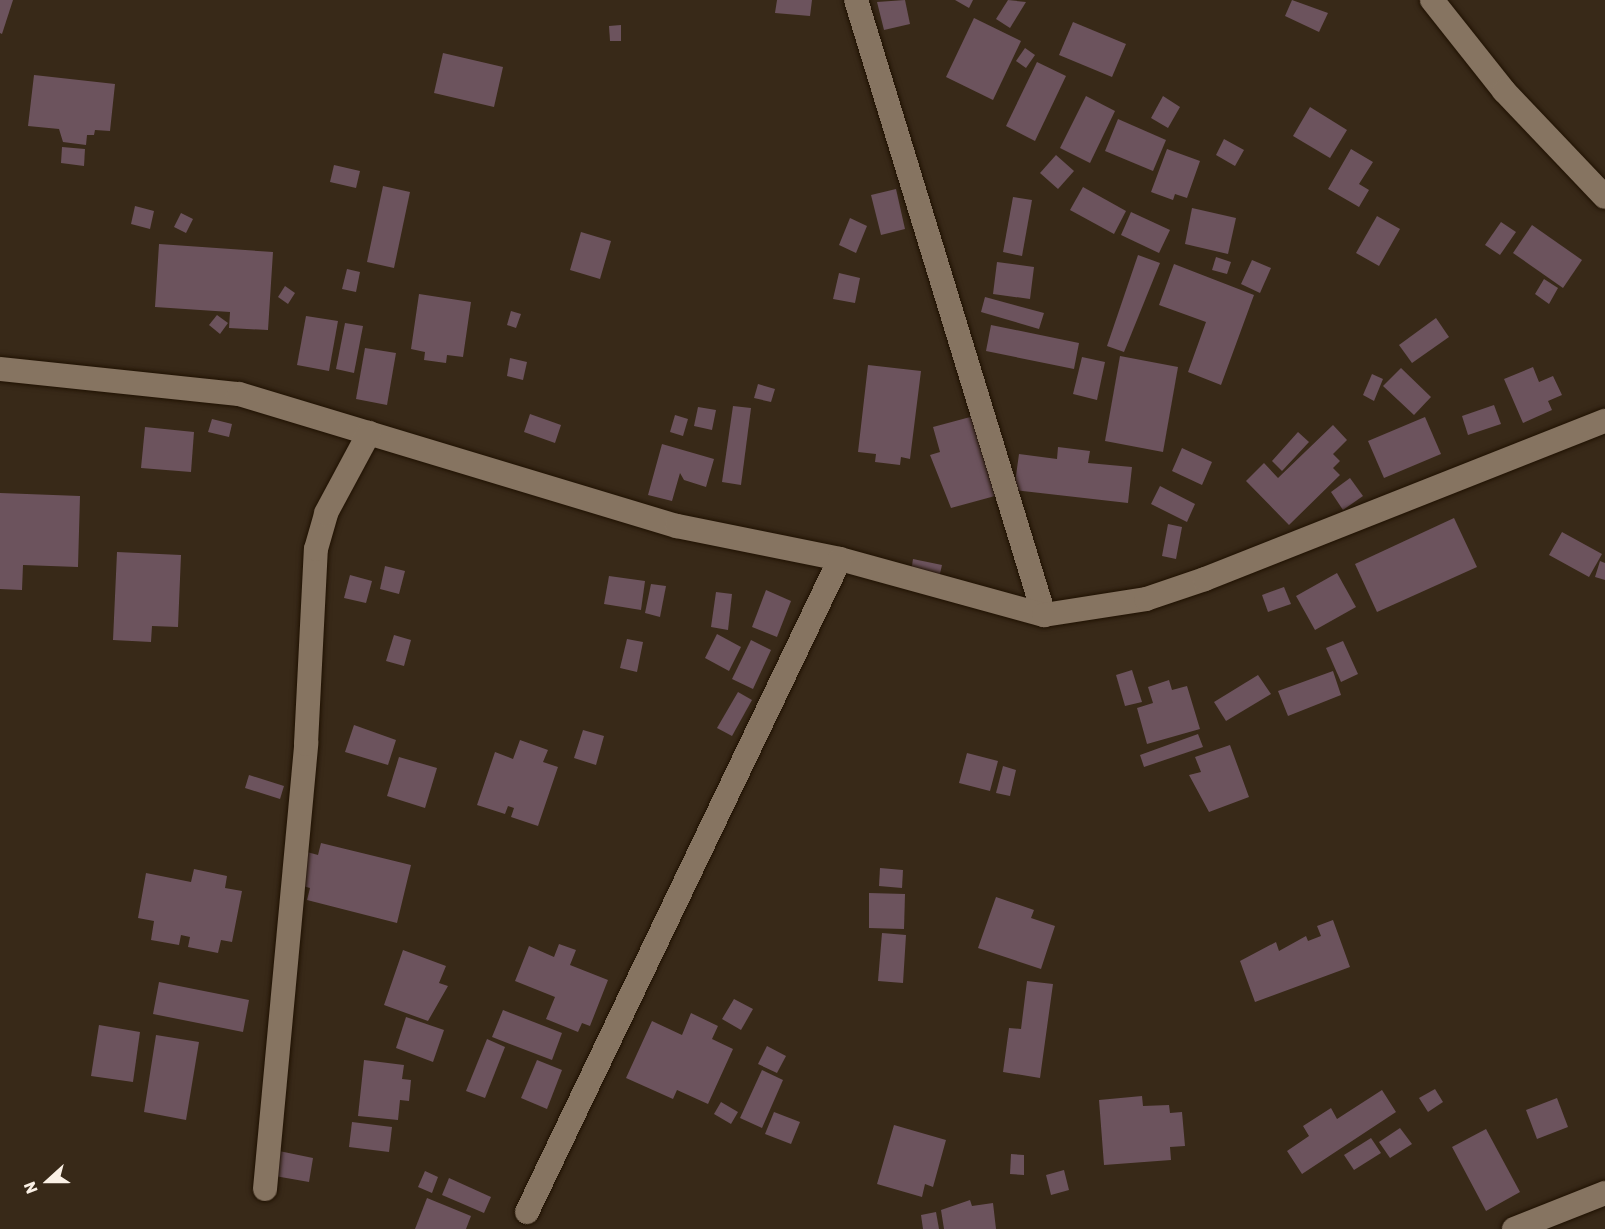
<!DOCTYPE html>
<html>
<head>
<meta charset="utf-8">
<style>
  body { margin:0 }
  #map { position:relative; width:1605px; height:1229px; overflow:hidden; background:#382918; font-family:Rubik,sans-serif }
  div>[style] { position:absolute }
  .building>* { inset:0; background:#6c535d }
  .roads { filter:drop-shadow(0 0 2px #1f1102) drop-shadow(0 0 2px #1f1102) }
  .street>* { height:24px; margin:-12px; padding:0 12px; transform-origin:12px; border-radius:12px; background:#867461 }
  span { translate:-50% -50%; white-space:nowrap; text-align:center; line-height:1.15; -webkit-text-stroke:6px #382918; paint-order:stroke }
  .north { position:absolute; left:18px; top:1151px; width:60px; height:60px; -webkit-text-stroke:4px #382918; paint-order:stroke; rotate:249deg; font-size:16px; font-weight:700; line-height:24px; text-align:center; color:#faf0e5 }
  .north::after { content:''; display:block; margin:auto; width:21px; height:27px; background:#faf0e5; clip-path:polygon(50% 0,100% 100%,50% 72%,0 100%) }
</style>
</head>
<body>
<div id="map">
  <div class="building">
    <i style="clip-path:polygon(0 0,13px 0,2px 34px,0 33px)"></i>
    <i style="clip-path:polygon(777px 0,812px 0,810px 16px,775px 13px)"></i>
    <i style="clip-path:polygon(905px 0,910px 24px,884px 30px,877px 2px)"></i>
    <i style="clip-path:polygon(955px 0,973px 0,969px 8px)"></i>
    <i style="clip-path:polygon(1008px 0,1026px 2px,1010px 28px,996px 19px)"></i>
    <i style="clip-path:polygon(1292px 0,1328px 13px,1319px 32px,1285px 16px)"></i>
    <i style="clip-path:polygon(974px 18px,1021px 41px,993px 100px,946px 77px)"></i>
    <i style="clip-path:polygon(1073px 22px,1126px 44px,1112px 77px,1059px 55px)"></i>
    <i style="clip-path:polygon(621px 25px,621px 41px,610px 41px,609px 26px)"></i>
    <i style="clip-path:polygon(1025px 48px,1035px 55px,1026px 68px,1016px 61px)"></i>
    <i style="clip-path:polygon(443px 53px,503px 67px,494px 107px,434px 93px)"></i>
    <i style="clip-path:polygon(1037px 62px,1066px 76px,1035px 141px,1006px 126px)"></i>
    <i style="clip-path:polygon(34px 75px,115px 84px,110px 131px,95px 130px,94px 135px,87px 135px,86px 145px,63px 142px,59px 129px,28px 126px)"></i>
    <i style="clip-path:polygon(1086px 96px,1115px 111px,1090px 163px,1060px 148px)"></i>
    <i style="clip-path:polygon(1163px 96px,1180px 107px,1168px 128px,1151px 118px)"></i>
    <i style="clip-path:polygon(1310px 107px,1347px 130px,1330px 158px,1293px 136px)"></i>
    <i style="clip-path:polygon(1118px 119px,1166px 140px,1153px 171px,1105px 151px)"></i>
    <i style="clip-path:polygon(1224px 139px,1244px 150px,1235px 166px,1216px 155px)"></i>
    <i style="clip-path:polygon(62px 147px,85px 149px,84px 166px,61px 163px)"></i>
    <i style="clip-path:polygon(1167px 149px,1200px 161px,1187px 198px,1175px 194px,1173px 200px,1151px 192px)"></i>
    <i style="clip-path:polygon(1351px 149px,1373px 162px,1359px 184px,1369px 190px,1359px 207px,1328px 189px)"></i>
    <i style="clip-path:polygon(1056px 155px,1074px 171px,1058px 189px,1040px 173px)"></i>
    <i style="clip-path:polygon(334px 165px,360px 171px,356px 188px,330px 182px)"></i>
    <i style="clip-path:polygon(383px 186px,410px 192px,394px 268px,367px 262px)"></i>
    <i style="clip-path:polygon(1083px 187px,1126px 211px,1114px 234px,1070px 210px)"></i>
    <i style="clip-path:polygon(896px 189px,905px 229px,881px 235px,871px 195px)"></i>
    <i style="clip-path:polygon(1013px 197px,1032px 200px,1022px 256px,1003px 252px)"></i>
    <i style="clip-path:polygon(135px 206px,154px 211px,150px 229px,131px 224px)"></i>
    <i style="clip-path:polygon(1192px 208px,1236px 218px,1228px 254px,1185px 244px)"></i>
    <i style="clip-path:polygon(1131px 212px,1170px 230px,1159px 253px,1121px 235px)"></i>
    <i style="clip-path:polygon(181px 213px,193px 219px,186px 233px,174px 227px)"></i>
    <i style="clip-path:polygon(1377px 216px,1400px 229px,1379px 266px,1356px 253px)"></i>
    <i style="clip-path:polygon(850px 218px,867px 226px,856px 253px,839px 245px)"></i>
    <i style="clip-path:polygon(1501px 222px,1516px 232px,1500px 255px,1485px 245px)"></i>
    <i style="clip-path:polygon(1532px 225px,1582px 260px,1563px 288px,1513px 253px)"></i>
    <i style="clip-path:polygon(581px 232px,611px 241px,600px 279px,570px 270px)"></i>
    <i style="clip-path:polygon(159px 244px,273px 252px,268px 330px,229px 328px,230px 312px,155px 307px)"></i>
    <i style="clip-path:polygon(1138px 255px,1160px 263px,1124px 352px,1107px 346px)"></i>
    <i style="clip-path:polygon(1216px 257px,1231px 262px,1227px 274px,1212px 270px)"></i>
    <i style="clip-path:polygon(1252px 260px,1271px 268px,1260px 293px,1241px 284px)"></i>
    <i style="clip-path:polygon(997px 262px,1034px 267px,1030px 299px,993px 294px)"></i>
    <i style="clip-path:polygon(1174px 264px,1254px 295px,1221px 385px,1188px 372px,1206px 322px,1159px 305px)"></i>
    <i style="clip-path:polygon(347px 269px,360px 272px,356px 292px,342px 289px)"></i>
    <i style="clip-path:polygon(839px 273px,860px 278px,855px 303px,833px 299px)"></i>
    <i style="clip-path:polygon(1544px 279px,1558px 288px,1549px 304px,1535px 294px)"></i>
    <i style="clip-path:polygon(285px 286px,295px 293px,288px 304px,278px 297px)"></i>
    <i style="clip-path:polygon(419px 294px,471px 302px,463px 357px,447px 355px,446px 363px,424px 360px,425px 352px,411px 349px)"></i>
    <i style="clip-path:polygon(985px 297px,1044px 313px,1039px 329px,981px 312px)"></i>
    <i style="clip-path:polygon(511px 311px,521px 314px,516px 328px,507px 325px)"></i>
    <i style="clip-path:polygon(217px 315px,228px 323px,220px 334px,209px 325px)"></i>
    <i style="clip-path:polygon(306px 316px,338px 321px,329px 371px,297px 365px)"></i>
    <i style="clip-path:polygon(1436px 318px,1449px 337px,1412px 363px,1399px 345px)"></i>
    <i style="clip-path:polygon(345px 323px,363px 326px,354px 373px,336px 369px)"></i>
    <i style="clip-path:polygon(991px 325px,1079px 343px,1074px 369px,986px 351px)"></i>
    <i style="clip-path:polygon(365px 348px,396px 353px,387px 405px,356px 399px)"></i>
    <i style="clip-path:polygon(1120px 356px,1178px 367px,1163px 452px,1105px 441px)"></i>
    <i style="clip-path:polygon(1082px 357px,1105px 362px,1097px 400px,1073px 394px)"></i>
    <i style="clip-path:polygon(510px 358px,527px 362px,523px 380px,507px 376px)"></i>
    <i style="clip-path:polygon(868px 365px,921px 371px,910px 459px,901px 457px,900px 465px,875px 462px,876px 454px,858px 452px)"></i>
    <i style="clip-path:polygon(1533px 367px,1539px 382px,1553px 376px,1562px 395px,1548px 401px,1552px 410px,1523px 423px,1504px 379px)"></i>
    <i style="clip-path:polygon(1401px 368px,1431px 397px,1414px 415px,1383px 386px)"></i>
    <i style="clip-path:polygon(1372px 374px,1383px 379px,1374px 401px,1363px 395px)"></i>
    <i style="clip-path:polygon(758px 384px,775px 389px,771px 402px,754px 398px)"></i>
    <i style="clip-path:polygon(1494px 405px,1501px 424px,1468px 435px,1462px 416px)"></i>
    <i style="clip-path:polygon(733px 406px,751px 408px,741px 485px,722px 482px)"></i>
    <i style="clip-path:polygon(698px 407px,716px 410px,712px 430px,694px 426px)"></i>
    <i style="clip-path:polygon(530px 414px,561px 425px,555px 443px,524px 432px)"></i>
    <i style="clip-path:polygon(675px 415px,688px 419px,683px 436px,670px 432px)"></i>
    <i style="clip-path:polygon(974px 416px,995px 496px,951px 508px,930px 455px,940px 452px,933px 427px)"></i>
    <i style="clip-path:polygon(1425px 417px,1441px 454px,1384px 478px,1368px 441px)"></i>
    <i style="clip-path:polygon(212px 419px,232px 424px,229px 437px,208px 432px)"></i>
    <i style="clip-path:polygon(1333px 425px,1347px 440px,1333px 454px,1340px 461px,1333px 468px,1340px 475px,1289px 525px,1246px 481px,1264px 463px,1278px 478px)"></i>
    <i style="clip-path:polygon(145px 427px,194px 432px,191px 472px,141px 468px)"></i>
    <i style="clip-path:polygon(1298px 432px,1309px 442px,1282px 471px,1272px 461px)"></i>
    <i style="clip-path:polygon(662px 444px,714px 459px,706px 487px,684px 480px,680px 473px,672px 501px,648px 495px)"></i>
    <i style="clip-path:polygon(1058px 447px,1090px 451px,1088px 463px,1132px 467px,1128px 503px,1014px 490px,1019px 454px,1057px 459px)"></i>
    <i style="clip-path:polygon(1182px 448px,1212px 462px,1202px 485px,1172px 471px)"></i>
    <i style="clip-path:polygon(1350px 478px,1363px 496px,1343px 510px,1331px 492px)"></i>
    <i style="clip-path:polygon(1160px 486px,1195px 504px,1187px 522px,1151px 504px)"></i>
    <i style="clip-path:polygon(0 493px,80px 496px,78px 567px,23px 565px,22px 590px,0 589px)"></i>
    <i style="clip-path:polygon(1454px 518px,1477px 567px,1377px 612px,1355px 564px)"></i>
    <i style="clip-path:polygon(1168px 524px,1182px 527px,1176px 559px,1162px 556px)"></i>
    <i style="clip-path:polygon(1562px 532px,1602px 554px,1589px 577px,1549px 555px)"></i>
    <i style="clip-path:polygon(117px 552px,181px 555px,178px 627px,152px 626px,151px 642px,113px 640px)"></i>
    <i style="clip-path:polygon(913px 559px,942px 565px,939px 578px,911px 572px)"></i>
    <i style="clip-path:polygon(1600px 561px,1605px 563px,1605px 580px,1595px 577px)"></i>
    <i style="clip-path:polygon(385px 566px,405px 571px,399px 594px,380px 589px)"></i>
    <i style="clip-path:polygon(1337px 573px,1356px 607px,1315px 630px,1296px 596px)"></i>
    <i style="clip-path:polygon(350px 575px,372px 581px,366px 603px,344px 598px)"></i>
    <i style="clip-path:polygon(609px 576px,645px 581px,641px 610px,604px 604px)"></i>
    <i style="clip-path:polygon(651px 584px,666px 586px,660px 617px,645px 613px)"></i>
    <i style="clip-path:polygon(1284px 587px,1291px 604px,1268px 612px,1262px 595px)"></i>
    <i style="clip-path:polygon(766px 590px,791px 601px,777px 637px,752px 627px)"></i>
    <i style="clip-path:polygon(716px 592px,732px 594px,728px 630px,711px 627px)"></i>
    <i style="clip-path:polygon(717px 634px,741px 647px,729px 671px,705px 658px)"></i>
    <i style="clip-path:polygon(394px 635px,411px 640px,404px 666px,386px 661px)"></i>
    <i style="clip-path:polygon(627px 639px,643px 642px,637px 672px,620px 668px)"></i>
    <i style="clip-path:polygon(751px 640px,771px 650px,753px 689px,732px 679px)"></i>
    <i style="clip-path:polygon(1343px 641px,1358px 674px,1341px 682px,1326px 648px)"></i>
    <i style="clip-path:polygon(1132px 670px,1142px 702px,1125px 706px,1116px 675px)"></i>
    <i style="clip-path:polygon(1333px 671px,1341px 695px,1288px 716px,1278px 691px)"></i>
    <i style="clip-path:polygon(1258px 675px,1271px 694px,1226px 721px,1214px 702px)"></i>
    <i style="clip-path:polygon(1169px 680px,1172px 690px,1187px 686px,1200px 729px,1147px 744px,1137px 708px,1153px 703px,1148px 687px)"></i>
    <i style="clip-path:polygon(738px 692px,752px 700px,732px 736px,717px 728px)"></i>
    <i style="clip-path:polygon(354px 725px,396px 740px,388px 765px,345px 752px)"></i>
    <i style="clip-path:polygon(583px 730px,604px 736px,596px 765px,574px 758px)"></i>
    <i style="clip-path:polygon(1198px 734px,1203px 747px,1144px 767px,1140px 755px)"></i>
    <i style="clip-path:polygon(520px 740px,548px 750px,543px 762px,558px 767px,538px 826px,511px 817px,514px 808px,508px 806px,505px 814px,477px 805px,495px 752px,513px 759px)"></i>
    <i style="clip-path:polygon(1230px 745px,1249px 797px,1209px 812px,1189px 775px,1201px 772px,1195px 757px)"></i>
    <i style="clip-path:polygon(967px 753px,998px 761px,990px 791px,959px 783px)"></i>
    <i style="clip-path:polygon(399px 757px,437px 768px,425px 808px,387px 796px)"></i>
    <i style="clip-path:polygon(1003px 766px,1016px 770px,1010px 796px,996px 793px)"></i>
    <i style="clip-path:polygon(249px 775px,284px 786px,280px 799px,245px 788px)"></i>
    <i style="clip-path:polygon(321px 843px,411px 865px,397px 923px,307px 900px,310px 888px,299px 885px,307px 852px,318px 855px)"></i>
    <i style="clip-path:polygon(880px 868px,903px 870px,902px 888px,879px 886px)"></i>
    <i style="clip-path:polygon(194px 869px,227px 876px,225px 888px,242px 891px,232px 942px,221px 940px,218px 953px,188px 947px,190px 937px,181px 935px,179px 945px,151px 940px,154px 921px,138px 918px,146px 873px,191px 882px)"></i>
    <i style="clip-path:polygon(869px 893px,905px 894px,904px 929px,869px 928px)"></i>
    <i style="clip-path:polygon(996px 897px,1034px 910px,1031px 918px,1055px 926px,1041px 969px,978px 948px)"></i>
    <i style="clip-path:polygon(1333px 920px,1350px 967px,1255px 1002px,1240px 961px,1276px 942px,1279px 951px,1306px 936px,1308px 941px,1321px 936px,1317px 926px)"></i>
    <i style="clip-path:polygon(882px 933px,906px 935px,903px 983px,878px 981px)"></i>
    <i style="clip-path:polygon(559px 944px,576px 950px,570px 965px,608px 980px,590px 1026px,582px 1023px,578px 1032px,546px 1019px,555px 997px,515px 981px,529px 946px,554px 957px)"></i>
    <i style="clip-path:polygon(403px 950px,446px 966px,439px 983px,448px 986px,428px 1021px,384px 1005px)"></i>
    <i style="clip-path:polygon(1027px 981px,1053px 984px,1040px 1078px,1003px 1072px,1009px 1028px,1021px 1029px)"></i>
    <i style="clip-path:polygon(159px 982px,249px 1000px,243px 1032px,153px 1014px)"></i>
    <i style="clip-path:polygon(734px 999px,753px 1009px,741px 1030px,722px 1019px)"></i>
    <i style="clip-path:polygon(503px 1010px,562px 1033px,552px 1060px,492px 1037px)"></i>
    <i style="clip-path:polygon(691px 1013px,718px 1026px,712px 1039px,733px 1049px,708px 1104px,677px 1090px,673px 1099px,626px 1078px,652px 1021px,682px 1035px)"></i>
    <i style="clip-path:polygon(406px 1017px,444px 1030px,433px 1062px,396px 1048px)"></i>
    <i style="clip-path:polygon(99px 1025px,140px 1032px,133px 1082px,91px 1076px)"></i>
    <i style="clip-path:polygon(156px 1035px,199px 1042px,186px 1120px,144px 1112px)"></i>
    <i style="clip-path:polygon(487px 1039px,505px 1047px,485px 1098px,466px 1091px)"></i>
    <i style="clip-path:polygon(767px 1046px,786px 1056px,777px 1073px,758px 1064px)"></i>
    <i style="clip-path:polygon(364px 1060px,404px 1065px,402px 1079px,411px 1080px,409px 1101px,400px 1100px,398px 1120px,358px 1116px)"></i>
    <i style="clip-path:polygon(537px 1060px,562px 1070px,547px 1109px,521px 1098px)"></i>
    <i style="clip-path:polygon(762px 1070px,783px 1080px,762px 1128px,740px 1118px)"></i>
    <i style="clip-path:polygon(1435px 1089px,1443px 1102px,1428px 1112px,1419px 1098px)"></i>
    <i style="clip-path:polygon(1382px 1090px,1396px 1112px,1302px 1174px,1287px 1151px,1309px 1136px,1303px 1126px,1331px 1108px,1337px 1119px)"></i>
    <i style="clip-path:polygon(1142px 1096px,1143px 1106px,1169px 1105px,1170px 1113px,1182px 1112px,1185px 1146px,1170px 1147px,1171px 1160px,1104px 1165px,1099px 1100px)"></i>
    <i style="clip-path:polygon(1557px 1098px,1568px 1127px,1537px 1139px,1526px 1110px)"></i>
    <i style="clip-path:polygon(721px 1102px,738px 1112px,731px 1124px,714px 1114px)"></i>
    <i style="clip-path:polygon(774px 1112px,800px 1122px,791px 1144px,765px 1134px)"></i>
    <i style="clip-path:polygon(352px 1122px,392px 1127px,389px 1152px,349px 1147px)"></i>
    <i style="clip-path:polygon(894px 1125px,946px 1140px,933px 1187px,925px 1184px,922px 1197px,877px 1184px)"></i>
    <i style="clip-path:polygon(1400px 1128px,1412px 1144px,1390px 1158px,1379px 1142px)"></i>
    <i style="clip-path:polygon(1486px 1129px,1520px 1192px,1486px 1211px,1452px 1147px)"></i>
    <i style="clip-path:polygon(1371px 1138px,1381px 1153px,1354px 1170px,1344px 1155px)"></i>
    <i style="clip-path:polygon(279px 1151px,313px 1158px,309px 1182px,275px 1176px)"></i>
    <i style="clip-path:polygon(1011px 1154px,1024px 1155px,1024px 1175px,1010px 1174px)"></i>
    <i style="clip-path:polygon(1064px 1170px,1069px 1190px,1051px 1195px,1046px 1175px)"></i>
    <i style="clip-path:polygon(425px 1171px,438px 1177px,432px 1193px,418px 1187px)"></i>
    <i style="clip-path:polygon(449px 1178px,491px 1197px,484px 1213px,442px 1195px)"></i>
    <i style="clip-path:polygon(427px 1198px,471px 1216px,466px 1229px,415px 1229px)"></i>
    <i style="clip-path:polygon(970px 1200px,972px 1206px,993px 1203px,996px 1229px,944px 1229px,941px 1210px)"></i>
    <i style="clip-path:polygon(936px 1212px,939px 1229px,923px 1229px,921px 1215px)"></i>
  </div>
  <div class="roads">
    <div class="street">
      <i style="left:856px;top:0;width:643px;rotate:73deg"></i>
      <i style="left:1432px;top:0;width:116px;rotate:51.6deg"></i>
      <i style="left:1504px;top:91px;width:146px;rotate:46.4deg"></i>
      <i style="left:0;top:369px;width:240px;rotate:6deg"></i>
      <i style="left:239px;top:394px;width:457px;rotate:16.8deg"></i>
      <i style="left:677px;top:526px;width:166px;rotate:11.4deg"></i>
      <i style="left:840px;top:559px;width:212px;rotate:15.4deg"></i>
      <i style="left:1044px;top:615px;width:103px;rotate:-8.9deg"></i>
      <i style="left:1146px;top:599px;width:62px;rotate:-18.7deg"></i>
      <i style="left:1205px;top:579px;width:430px;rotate:-21.6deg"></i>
      <i style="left:265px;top:1189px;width:447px;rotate:-84.7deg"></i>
      <i style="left:306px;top:744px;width:195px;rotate:-87.1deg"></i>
      <i style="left:316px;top:549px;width:37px;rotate:-74deg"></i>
      <i style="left:326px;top:513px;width:91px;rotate:-61.7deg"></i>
      <i style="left:527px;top:1212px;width:724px;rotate:-64.39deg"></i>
      <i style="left:1514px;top:1229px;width:98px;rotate:-21.6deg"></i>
    </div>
  </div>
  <div class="north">N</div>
</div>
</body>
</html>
